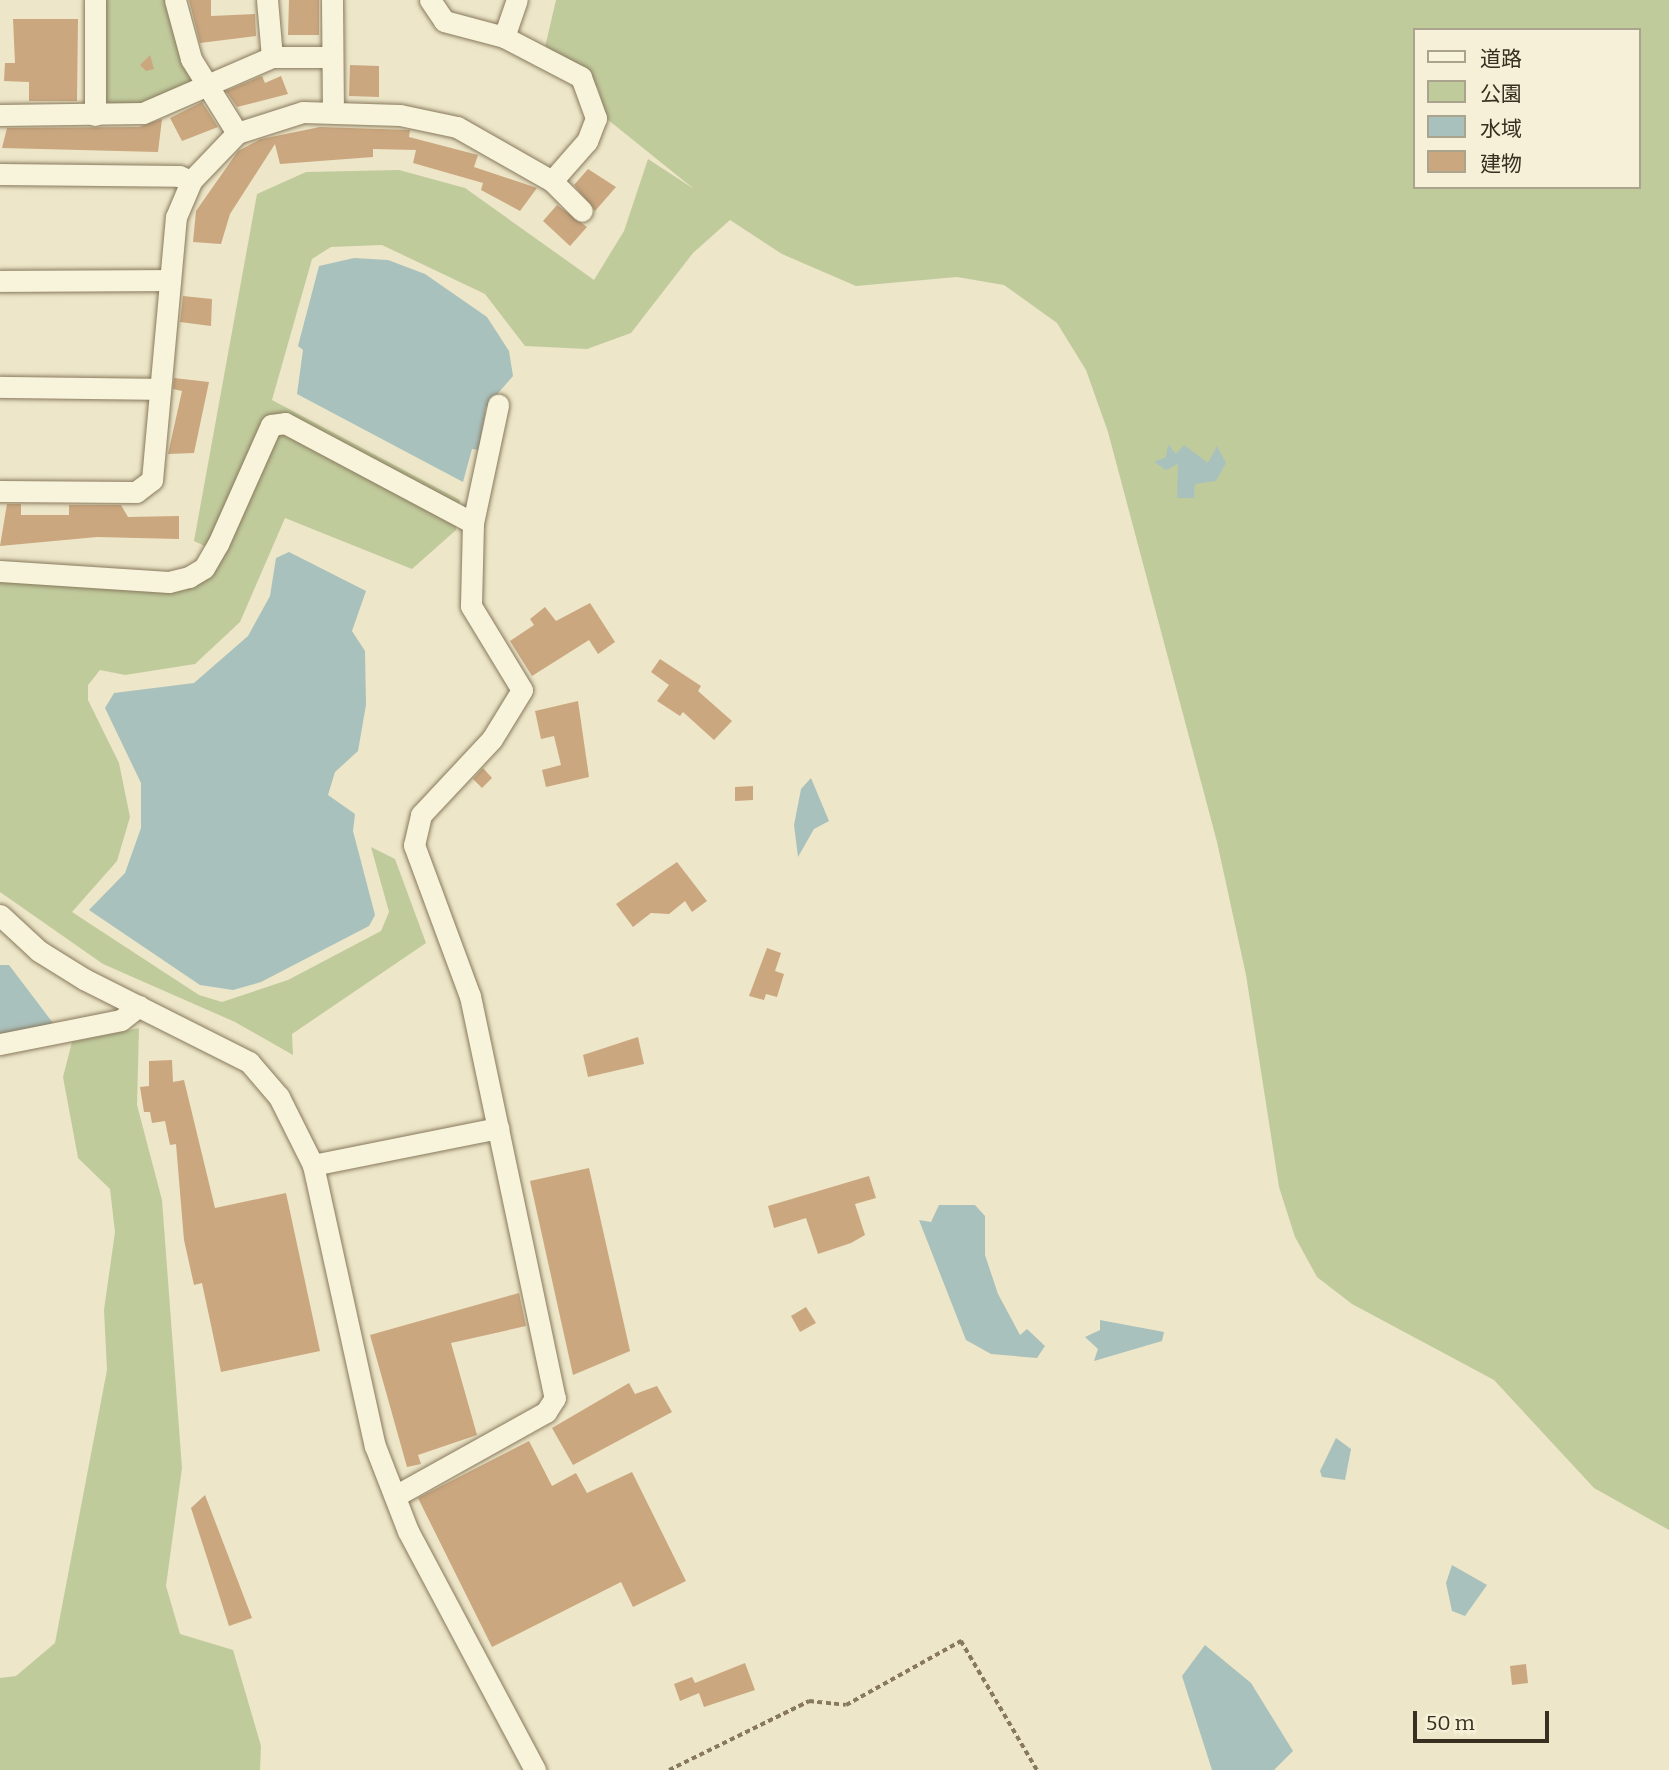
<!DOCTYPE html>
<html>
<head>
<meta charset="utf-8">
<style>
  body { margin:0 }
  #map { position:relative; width:1669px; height:1770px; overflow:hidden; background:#ede6c8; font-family:Bitter,"Noto Sans JP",serif }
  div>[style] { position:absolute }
  .green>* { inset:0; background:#c0cb9c }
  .water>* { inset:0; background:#a9c1bd }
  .building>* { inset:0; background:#caa77f }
  .path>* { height:3.5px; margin-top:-1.75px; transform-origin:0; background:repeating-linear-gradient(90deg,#88795d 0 5px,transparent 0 8.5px) }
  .roads { filter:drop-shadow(0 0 2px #88795d) drop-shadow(0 0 2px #88795d) }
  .minor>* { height:21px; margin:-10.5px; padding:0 10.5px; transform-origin:10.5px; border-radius:10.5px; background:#f8f3db }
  span { translate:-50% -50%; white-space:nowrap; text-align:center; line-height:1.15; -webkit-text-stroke:6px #f5f0d7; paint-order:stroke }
  .legend { position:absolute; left:1413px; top:28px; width:228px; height:161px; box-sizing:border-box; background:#f5f0d7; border:2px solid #aaa38e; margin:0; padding:9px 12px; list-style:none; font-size:21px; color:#392f20 }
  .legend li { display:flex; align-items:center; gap:14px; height:35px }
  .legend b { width:35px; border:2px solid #aaa38e }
  .scale { position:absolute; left:1413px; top:1711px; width:136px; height:32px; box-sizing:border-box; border:4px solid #392f20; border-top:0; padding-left:9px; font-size:21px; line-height:24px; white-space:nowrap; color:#392f20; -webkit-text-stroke:5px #f5f0d7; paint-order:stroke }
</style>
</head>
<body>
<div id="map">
  <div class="green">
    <i style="clip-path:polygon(103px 0,167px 0,196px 81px,146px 104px,111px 105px,103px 96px)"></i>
    <i style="clip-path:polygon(evenodd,556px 0,1669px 0,1669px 1530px,1594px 1488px,1494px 1380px,1352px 1304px,1317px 1277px,1295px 1237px,1279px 1187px,1246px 975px,1217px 842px,1108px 432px,1086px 370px,1057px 323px,1004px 285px,957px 277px,856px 286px,782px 254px,730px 220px,693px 253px,631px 333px,587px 349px,525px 346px,485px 294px,382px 245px,331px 247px,312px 259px,272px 400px,460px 500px,456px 530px,412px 569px,285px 518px,240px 622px,195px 664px,125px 675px,100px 670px,88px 685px,88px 700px,119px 763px,130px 817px,117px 861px,72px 912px,199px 995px,222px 1002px,288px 980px,381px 931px,389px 912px,371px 847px,395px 859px,426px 943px,292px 1034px,293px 1055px,235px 1022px,103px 964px,0 892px,0 576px,173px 587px,220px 553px,194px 541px,257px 194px,306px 172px,399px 170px,465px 188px,594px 280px,624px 231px,648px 159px,694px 189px,607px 119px,598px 88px,583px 70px,545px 47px,556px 0,1415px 30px,1639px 30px,1639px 187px,1415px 187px,1415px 30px)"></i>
    <i style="clip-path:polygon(139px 1028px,137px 1105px,162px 1200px,182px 1468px,166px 1586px,180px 1634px,233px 1650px,261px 1746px,260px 1770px,0 1770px,0 1678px,16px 1676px,55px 1643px,107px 1370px,104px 1310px,115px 1232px,110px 1189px,78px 1158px,63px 1077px,72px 1042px)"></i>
  </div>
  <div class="water">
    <i style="clip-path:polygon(354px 258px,388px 260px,425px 274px,487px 317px,509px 351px,513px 376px,486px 407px,479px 450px,472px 449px,463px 482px,297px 394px,303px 350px,298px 346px,319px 266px)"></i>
    <i style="clip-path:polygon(1168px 444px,1176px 454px,1184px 445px,1208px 463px,1217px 446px,1226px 463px,1216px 481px,1195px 484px,1194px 498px,1177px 498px,1178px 464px,1166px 470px,1154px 462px,1166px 457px)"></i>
    <i style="clip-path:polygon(289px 552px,366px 591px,352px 631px,365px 651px,366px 705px,358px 751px,335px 772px,328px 795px,355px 814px,353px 831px,375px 915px,369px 926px,261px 982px,233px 990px,200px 985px,89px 910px,125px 873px,141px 828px,141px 783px,105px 708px,114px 693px,194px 683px,248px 636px,270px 596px,276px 558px)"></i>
    <i style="clip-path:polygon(811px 778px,829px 821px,814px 829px,798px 857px,794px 825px,801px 789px)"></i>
    <i style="clip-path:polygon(0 965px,9px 965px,53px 1023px,0 1036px)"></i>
    <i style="clip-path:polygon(939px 1205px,975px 1205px,985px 1216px,985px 1255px,998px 1294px,1020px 1335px,1027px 1329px,1045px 1346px,1037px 1358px,991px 1354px,966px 1340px,919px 1220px,931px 1222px)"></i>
    <i style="clip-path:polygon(1100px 1320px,1164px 1332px,1162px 1341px,1094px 1361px,1098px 1349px,1085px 1337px,1100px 1330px)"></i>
    <i style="clip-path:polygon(1336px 1438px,1351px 1449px,1345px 1480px,1322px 1477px,1320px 1471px)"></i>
    <i style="clip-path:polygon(1452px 1565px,1487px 1585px,1465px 1616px,1452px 1611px,1446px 1583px)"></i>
    <i style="clip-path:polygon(1205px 1645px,1251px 1683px,1293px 1751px,1274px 1770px,1212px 1770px,1182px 1676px)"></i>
  </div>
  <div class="building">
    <i style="clip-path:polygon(189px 0,211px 0,211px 16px,255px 14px,256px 36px,200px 43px)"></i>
    <i style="clip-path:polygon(289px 0,319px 0,319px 35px,288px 35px)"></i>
    <i style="clip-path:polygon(13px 19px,78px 19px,77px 101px,29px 101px,29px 82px,4px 81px,5px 63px,15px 63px)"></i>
    <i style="clip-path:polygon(150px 55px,154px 69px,146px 71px,140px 65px)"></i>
    <i style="clip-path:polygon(350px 65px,379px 66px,379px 97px,349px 96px)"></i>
    <i style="clip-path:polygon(262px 76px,265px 83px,281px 76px,288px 94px,237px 107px,226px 91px)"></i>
    <i style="clip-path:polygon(202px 102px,218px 127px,182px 141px,170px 118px)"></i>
    <i style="clip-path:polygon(162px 119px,158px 152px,2px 148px,7px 128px,139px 127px)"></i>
    <i style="clip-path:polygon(320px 127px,410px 130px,409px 137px,478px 155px,474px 167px,537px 188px,520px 211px,481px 190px,483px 183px,413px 163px,416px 150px,373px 149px,373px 157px,280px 164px,275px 144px,230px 214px,221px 244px,193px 242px,196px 211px,238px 151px,261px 139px)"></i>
    <i style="clip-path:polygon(588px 169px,616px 187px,595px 211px,574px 185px)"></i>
    <i style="clip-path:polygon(557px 205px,587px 227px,570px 246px,543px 221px)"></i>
    <i style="clip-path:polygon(183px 296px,212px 299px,211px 326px,180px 322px)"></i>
    <i style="clip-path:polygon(174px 378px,209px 382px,194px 453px,168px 454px,182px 391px,173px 389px)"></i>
    <i style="clip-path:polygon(7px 504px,21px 504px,21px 515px,69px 515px,69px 505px,121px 505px,128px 517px,179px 516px,179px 539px,97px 537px,0 546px)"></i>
    <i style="clip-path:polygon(590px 603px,615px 642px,598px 654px,589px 640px,532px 676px,510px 641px,534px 625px,530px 619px,545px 607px,556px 621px)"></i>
    <i style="clip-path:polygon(660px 659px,701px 686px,698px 691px,732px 721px,714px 740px,683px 712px,680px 716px,657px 701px,669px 685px,651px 672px)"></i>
    <i style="clip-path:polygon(578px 701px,589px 777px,546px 787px,542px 770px,561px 765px,554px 736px,541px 739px,535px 711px)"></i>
    <i style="clip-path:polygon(483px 768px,492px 778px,482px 788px,473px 779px)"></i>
    <i style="clip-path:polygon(753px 786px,753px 800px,735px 801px,735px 787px)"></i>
    <i style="clip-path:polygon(677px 862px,707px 901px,692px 912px,685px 901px,669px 914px,651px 913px,633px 927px,616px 904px)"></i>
    <i style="clip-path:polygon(767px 948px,781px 953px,775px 971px,784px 974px,777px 997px,766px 994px,764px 1000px,749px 996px)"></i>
    <i style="clip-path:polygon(638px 1037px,644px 1064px,588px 1077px,583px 1055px)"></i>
    <i style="clip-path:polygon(172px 1060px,173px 1082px,184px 1080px,215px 1208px,286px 1193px,320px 1351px,221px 1372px,202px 1283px,194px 1285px,184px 1240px,176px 1144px,170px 1145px,165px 1121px,152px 1123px,150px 1112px,144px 1112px,140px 1087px,149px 1086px,149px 1061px)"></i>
    <i style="clip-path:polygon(589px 1168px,630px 1351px,573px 1375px,530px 1181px)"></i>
    <i style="clip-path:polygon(869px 1176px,876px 1198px,855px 1204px,865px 1235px,851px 1243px,818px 1254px,806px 1218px,774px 1228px,768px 1206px)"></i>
    <i style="clip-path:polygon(519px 1293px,526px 1326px,451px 1343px,477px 1435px,418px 1455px,421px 1464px,407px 1467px,370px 1335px)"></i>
    <i style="clip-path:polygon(806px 1307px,816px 1323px,800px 1332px,791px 1316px)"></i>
    <i style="clip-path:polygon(629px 1383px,635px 1394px,657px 1386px,672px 1412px,573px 1465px,552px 1428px)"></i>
    <i style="clip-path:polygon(529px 1441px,552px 1486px,576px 1473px,587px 1493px,632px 1472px,686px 1581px,633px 1607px,621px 1582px,492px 1647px,418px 1498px)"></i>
    <i style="clip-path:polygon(205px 1495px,252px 1618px,229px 1626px,191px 1508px)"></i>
    <i style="clip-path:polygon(745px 1663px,755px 1690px,704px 1707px,699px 1693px,680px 1701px,674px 1684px,692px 1677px,695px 1683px)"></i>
    <i style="clip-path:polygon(1526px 1664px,1528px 1683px,1512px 1685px,1510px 1666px)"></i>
  </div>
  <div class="path">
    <i style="left:669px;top:1770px;width:156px;rotate:-26.2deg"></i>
    <i style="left:809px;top:1701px;width:37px;rotate:6deg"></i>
    <i style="left:846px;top:1705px;width:132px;rotate:-29.1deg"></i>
    <i style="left:961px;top:1641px;width:150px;rotate:59.5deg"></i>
  </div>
  <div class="roads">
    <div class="minor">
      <i style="left:95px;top:0;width:115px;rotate:90deg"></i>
      <i style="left:175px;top:0;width:61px;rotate:74.8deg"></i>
      <i style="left:191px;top:59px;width:87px;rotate:58.1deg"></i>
      <i style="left:267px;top:0;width:57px;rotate:85deg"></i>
      <i style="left:332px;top:0;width:112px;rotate:89.5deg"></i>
      <i style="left:430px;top:0;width:25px;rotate:56deg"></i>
      <i style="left:444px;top:21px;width:62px;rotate:14.9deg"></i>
      <i style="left:504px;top:37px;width:87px;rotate:27.5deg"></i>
      <i style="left:581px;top:77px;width:44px;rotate:69.9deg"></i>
      <i style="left:596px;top:118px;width:25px;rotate:111deg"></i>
      <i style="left:587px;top:141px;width:53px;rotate:131.2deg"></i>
      <i style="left:504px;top:37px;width:39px;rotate:-71deg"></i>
      <i style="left:0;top:115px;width:143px;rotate:-0.8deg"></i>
      <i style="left:143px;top:113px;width:141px;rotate:-23.5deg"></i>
      <i style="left:272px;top:57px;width:59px"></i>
      <i style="left:0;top:174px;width:179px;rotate:0.6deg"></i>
      <i style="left:179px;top:176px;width:13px;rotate:23deg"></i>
      <i style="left:0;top:281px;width:167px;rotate:-0.3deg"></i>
      <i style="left:0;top:387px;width:159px;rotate:0.7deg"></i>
      <i style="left:0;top:491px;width:136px;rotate:0.4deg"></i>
      <i style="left:136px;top:492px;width:20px;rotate:-37deg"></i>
      <i style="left:152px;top:480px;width:264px;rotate:-84.8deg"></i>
      <i style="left:176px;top:217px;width:39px;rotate:-67deg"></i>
      <i style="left:191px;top:181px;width:66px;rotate:-46.2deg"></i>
      <i style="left:237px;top:133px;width:69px;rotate:-17.7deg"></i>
      <i style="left:303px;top:112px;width:97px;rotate:1.8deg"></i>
      <i style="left:400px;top:115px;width:58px;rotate:11.9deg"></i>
      <i style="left:457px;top:127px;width:109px;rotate:29.6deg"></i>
      <i style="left:552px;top:181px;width:42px;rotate:45deg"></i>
      <i style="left:473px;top:523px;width:121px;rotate:-78deg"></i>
      <i style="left:0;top:571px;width:169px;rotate:3.7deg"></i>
      <i style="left:169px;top:582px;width:21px;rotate:-14deg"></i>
      <i style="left:189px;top:577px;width:17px;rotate:-31deg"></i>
      <i style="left:204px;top:568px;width:28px;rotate:-60deg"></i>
      <i style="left:218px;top:544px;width:130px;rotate:-66deg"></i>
      <i style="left:271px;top:425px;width:14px;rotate:-8deg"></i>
      <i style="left:285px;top:423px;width:213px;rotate:28deg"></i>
      <i style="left:473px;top:523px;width:83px;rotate:91.4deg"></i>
      <i style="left:471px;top:606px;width:98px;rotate:58.7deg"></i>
      <i style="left:522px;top:690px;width:57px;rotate:121.5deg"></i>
      <i style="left:492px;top:739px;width:104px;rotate:133.1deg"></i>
      <i style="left:421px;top:815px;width:31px;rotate:103deg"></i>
      <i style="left:414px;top:845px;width:161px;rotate:69.7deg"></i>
      <i style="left:470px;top:996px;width:411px;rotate:78.1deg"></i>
      <i style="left:555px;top:1398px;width:17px;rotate:123deg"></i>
      <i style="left:546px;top:1412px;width:173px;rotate:150.9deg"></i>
      <i style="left:0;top:915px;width:53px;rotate:42.7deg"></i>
      <i style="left:39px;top:951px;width:53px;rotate:31.9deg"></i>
      <i style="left:84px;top:979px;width:185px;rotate:26.7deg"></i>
      <i style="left:249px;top:1062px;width:46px;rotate:49.4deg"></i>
      <i style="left:279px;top:1097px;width:76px;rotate:63.4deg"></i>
      <i style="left:313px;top:1165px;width:288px;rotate:77.6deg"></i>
      <i style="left:375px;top:1446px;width:91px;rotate:68.8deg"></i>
      <i style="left:408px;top:1531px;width:271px;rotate:62deg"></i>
      <i style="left:0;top:1044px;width:123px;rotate:-11.2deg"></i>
      <i style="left:121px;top:1020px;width:23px;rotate:-38deg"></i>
      <i style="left:313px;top:1165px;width:189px;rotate:-11.3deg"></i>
    </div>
  </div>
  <ul class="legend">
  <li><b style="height:9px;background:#f8f3db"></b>道路</li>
  <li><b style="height:19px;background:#c0cb9c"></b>公園</li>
  <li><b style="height:19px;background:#a9c1bd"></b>水域</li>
  <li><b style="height:19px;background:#caa77f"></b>建物</li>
  </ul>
  <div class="scale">50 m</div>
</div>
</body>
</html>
